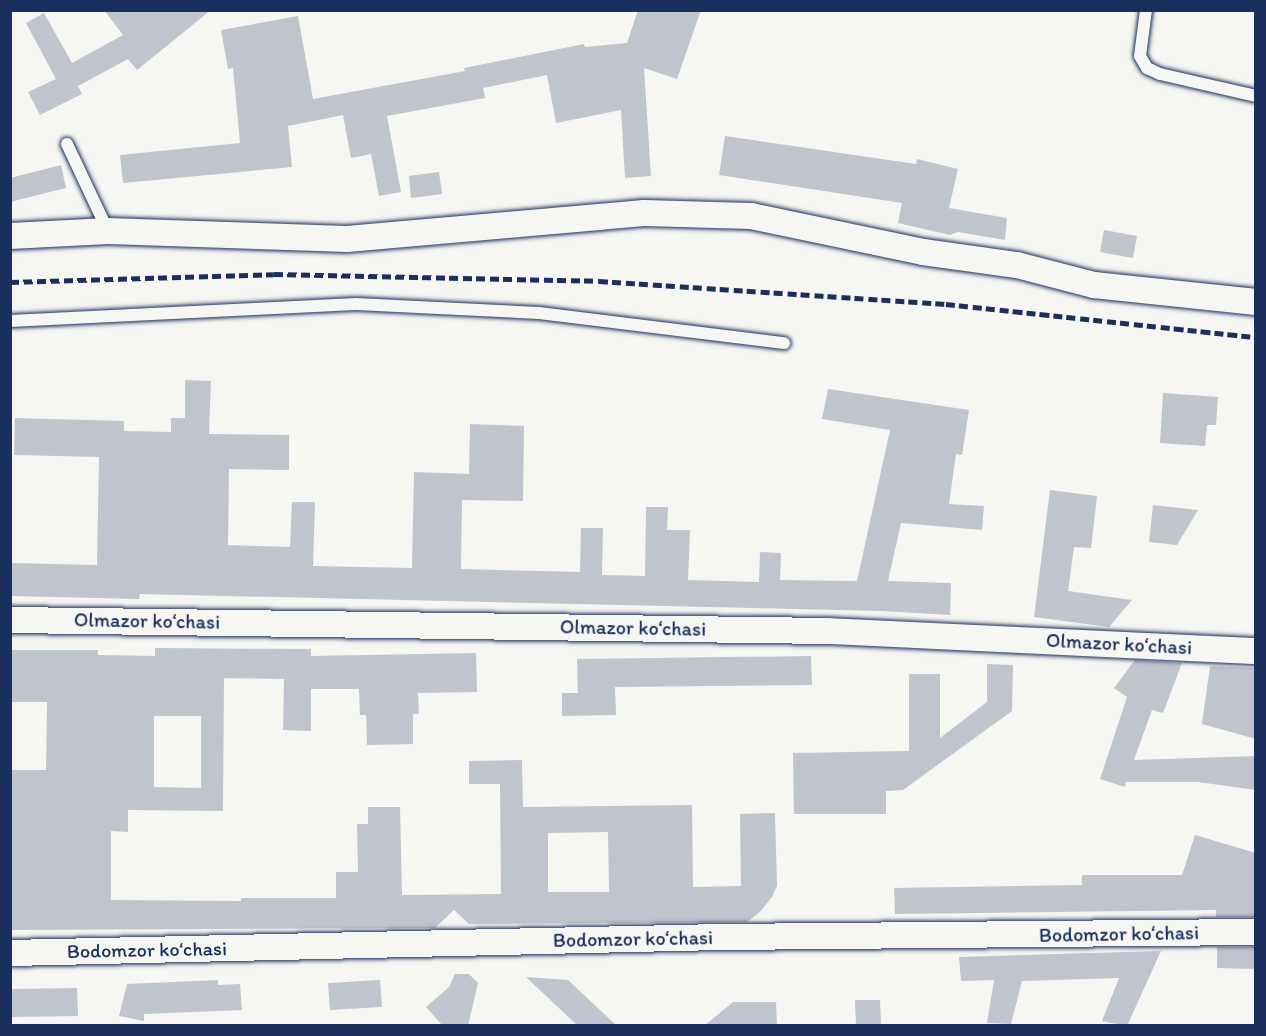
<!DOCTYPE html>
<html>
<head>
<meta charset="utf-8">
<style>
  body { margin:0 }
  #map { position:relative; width:1266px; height:1036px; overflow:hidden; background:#f6f6f2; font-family:Itim,sans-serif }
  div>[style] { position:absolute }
  .building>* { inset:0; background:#c0c4cd }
  .roads { filter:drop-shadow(0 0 2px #1b2f5e) drop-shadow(0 0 2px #1b2f5e) }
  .service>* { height:12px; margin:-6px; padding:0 6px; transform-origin:6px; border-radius:6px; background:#f6f6f2 }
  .minor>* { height:26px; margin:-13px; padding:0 13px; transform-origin:13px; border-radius:13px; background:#f6f6f2 }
  .rail>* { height:4.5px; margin-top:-2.25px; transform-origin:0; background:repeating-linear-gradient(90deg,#1b2f5e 0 9px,transparent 0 13.5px) }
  span { translate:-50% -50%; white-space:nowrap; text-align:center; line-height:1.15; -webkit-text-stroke:5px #f6f6f2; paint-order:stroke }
  .street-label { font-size:20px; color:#1b2f5e }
  .frame { position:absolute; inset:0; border:12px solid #1b2f5e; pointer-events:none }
</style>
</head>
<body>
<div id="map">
  <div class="building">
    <i style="clip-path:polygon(104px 10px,211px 10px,137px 70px,128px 59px,78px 86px,82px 94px,40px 115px,28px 92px,56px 79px,26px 23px,44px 13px,72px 63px,123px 35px)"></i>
    <i style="clip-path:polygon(638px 10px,701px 10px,677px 79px,644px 68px,651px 176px,625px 178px,621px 110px,556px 123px,547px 75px,483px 88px,485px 98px,387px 116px,401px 192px,379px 196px,371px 154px,351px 158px,343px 115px,288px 126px,292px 167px,123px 183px,120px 155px,240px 143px,233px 68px,228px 69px,221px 30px,298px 16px,313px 99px,465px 71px,464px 68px,584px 44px,585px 47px,627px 43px)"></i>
    <i style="clip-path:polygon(725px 136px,916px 164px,917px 159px,958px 169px,949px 208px,1007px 218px,1005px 240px,958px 232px,950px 235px,898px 223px,902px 203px,719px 175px)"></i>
    <i style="clip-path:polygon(61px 165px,66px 188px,10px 202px,10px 178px)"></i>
    <i style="clip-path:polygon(439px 172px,442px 194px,411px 198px,409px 176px)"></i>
    <i style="clip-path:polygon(1104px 230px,1137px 236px,1133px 258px,1100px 252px)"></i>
    <i style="clip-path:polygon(185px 380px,211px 381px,209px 434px,289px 435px,289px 470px,229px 469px,228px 545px,290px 547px,292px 502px,315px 502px,313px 566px,412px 568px,414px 472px,469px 474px,470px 424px,524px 426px,523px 501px,462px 500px,461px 569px,580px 572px,581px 528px,603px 528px,602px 575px,645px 576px,646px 507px,668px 507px,667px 530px,690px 530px,688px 580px,759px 582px,760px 552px,781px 553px,780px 580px,857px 581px,890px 430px,822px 419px,828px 389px,969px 410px,962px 455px,956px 454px,949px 504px,984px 506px,982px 530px,901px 523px,888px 581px,951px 583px,950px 615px,883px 611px,140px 594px,139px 599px,10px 596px,10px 563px,97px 565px,99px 457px,14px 455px,15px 418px,124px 421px,124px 431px,171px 432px,171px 418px,185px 418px)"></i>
    <i style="clip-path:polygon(1163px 393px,1218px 397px,1216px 425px,1207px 425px,1205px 446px,1160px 443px)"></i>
    <i style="clip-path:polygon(1050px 490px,1097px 496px,1091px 548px,1074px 547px,1068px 591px,1132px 600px,1109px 627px,1034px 617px)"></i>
    <i style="clip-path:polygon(1153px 505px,1198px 510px,1177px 545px,1149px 542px)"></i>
    <i style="clip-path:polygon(evenodd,155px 648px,311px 649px,311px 656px,476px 653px,477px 692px,418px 693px,419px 714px,413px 714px,413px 744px,367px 745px,366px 715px,360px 715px,359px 689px,311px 689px,311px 731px,283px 730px,284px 679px,224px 678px,223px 811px,128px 810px,128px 832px,111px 831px,111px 900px,241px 901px,241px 898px,336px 898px,336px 872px,358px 872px,357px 824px,368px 824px,368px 807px,400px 807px,402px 895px,501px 894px,500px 784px,469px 784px,469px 761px,522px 760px,523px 807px,692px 805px,693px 887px,741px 886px,740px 814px,775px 813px,777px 886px,772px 897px,760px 912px,747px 922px,469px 924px,454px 910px,435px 928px,10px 930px,10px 770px,46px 770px,47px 702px,10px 702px,10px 650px,98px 650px,98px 655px,155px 656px,155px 648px,154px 716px,201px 716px,201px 788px,154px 787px,154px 716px,155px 648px,608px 832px,609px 892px,548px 892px,548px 833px,608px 832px)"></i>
    <i style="clip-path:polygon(811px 656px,812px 685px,615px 687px,616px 715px,562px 716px,562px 693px,578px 693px,577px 659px)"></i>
    <i style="clip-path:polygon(1135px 660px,1182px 663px,1163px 713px,1152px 710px,1134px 760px,1256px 756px,1256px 790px,1198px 782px,1126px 782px,1125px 787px,1100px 779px,1127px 697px,1114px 688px)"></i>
    <i style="clip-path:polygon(987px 664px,1013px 665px,1012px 711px,903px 790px,886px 791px,886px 814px,794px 814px,793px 753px,909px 751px,909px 674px,940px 674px,940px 738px,987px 702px)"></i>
    <i style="clip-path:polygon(1210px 666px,1256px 668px,1256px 739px,1202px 724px)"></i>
    <i style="clip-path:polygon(1195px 835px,1256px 853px,1256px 917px,1216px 917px,1216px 910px,895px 914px,894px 888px,1082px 885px,1082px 875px,1182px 875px)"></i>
    <i style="clip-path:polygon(1217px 947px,1256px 947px,1256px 969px,1217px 968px)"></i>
    <i style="clip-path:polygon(1161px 951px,1127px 1026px,1102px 1021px,1119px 978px,1022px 981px,1011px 1024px,987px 1023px,994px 980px,961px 981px,959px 957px)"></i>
    <i style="clip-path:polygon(455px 974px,469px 974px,478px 983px,468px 1026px,443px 1026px,426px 1007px,449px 987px)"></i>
    <i style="clip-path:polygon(526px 977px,568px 980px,617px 1026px,578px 1026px)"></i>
    <i style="clip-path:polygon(218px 980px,218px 985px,240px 984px,242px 1010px,144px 1014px,144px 1021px,119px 1016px,127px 984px)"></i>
    <i style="clip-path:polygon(380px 980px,382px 1007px,330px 1010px,328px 983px)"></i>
    <i style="clip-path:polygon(77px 988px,78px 1016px,10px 1017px,10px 989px)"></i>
    <i style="clip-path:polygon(855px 1000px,880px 1000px,881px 1026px,856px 1026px)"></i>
    <i style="clip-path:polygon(733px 1002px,776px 1002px,777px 1026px,704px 1026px)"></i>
  </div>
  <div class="roads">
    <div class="service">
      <i style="left:1146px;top:10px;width:46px;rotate:97.4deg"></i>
      <i style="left:1140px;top:56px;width:14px;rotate:60deg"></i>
      <i style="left:1147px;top:68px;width:14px;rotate:25deg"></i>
      <i style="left:1160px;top:74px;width:98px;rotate:12.9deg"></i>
      <i style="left:67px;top:144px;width:96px;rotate:64.8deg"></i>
      <i style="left:10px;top:321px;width:346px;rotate:-2.8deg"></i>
      <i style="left:356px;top:304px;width:183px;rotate:2.8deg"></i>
      <i style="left:539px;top:313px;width:247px;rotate:7deg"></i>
    </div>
    <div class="minor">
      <i style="left:10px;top:236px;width:98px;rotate:-2.9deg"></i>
      <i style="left:108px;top:231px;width:239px;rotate:1.9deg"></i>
      <i style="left:347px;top:239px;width:298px;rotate:-5deg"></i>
      <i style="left:644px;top:213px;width:107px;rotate:1.6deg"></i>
      <i style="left:751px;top:216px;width:176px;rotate:11.8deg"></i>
      <i style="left:923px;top:252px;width:95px;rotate:7.9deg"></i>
      <i style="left:1017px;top:265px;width:80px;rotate:14.6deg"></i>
      <i style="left:1094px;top:285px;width:163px;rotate:6deg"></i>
      <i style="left:10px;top:620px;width:818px;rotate:0.77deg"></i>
      <i style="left:828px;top:631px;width:428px;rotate:2.7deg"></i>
      <i style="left:10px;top:953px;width:713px;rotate:-1.29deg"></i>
      <i style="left:723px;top:937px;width:533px;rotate:-0.54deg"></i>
    </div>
  </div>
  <div class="rail">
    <i style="left:10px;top:282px;width:264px;rotate:-1.7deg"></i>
    <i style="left:274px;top:274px;width:325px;rotate:1.2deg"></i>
    <i style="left:599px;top:281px;width:348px;rotate:3.8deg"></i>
    <i style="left:946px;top:304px;width:312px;rotate:6.1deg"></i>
  </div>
  <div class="street-label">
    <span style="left:147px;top:621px;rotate:1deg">Olmazor koʻchasi</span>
    <span style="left:633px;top:628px;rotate:1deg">Olmazor koʻchasi</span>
    <span style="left:1119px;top:644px;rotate:3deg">Olmazor koʻchasi</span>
    <span style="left:1119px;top:934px;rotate:-1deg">Bodomzor koʻchasi</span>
    <span style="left:633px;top:939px;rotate:-1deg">Bodomzor koʻchasi</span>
    <span style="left:147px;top:950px;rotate:-1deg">Bodomzor koʻchasi</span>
  </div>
  <div class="frame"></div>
</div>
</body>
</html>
